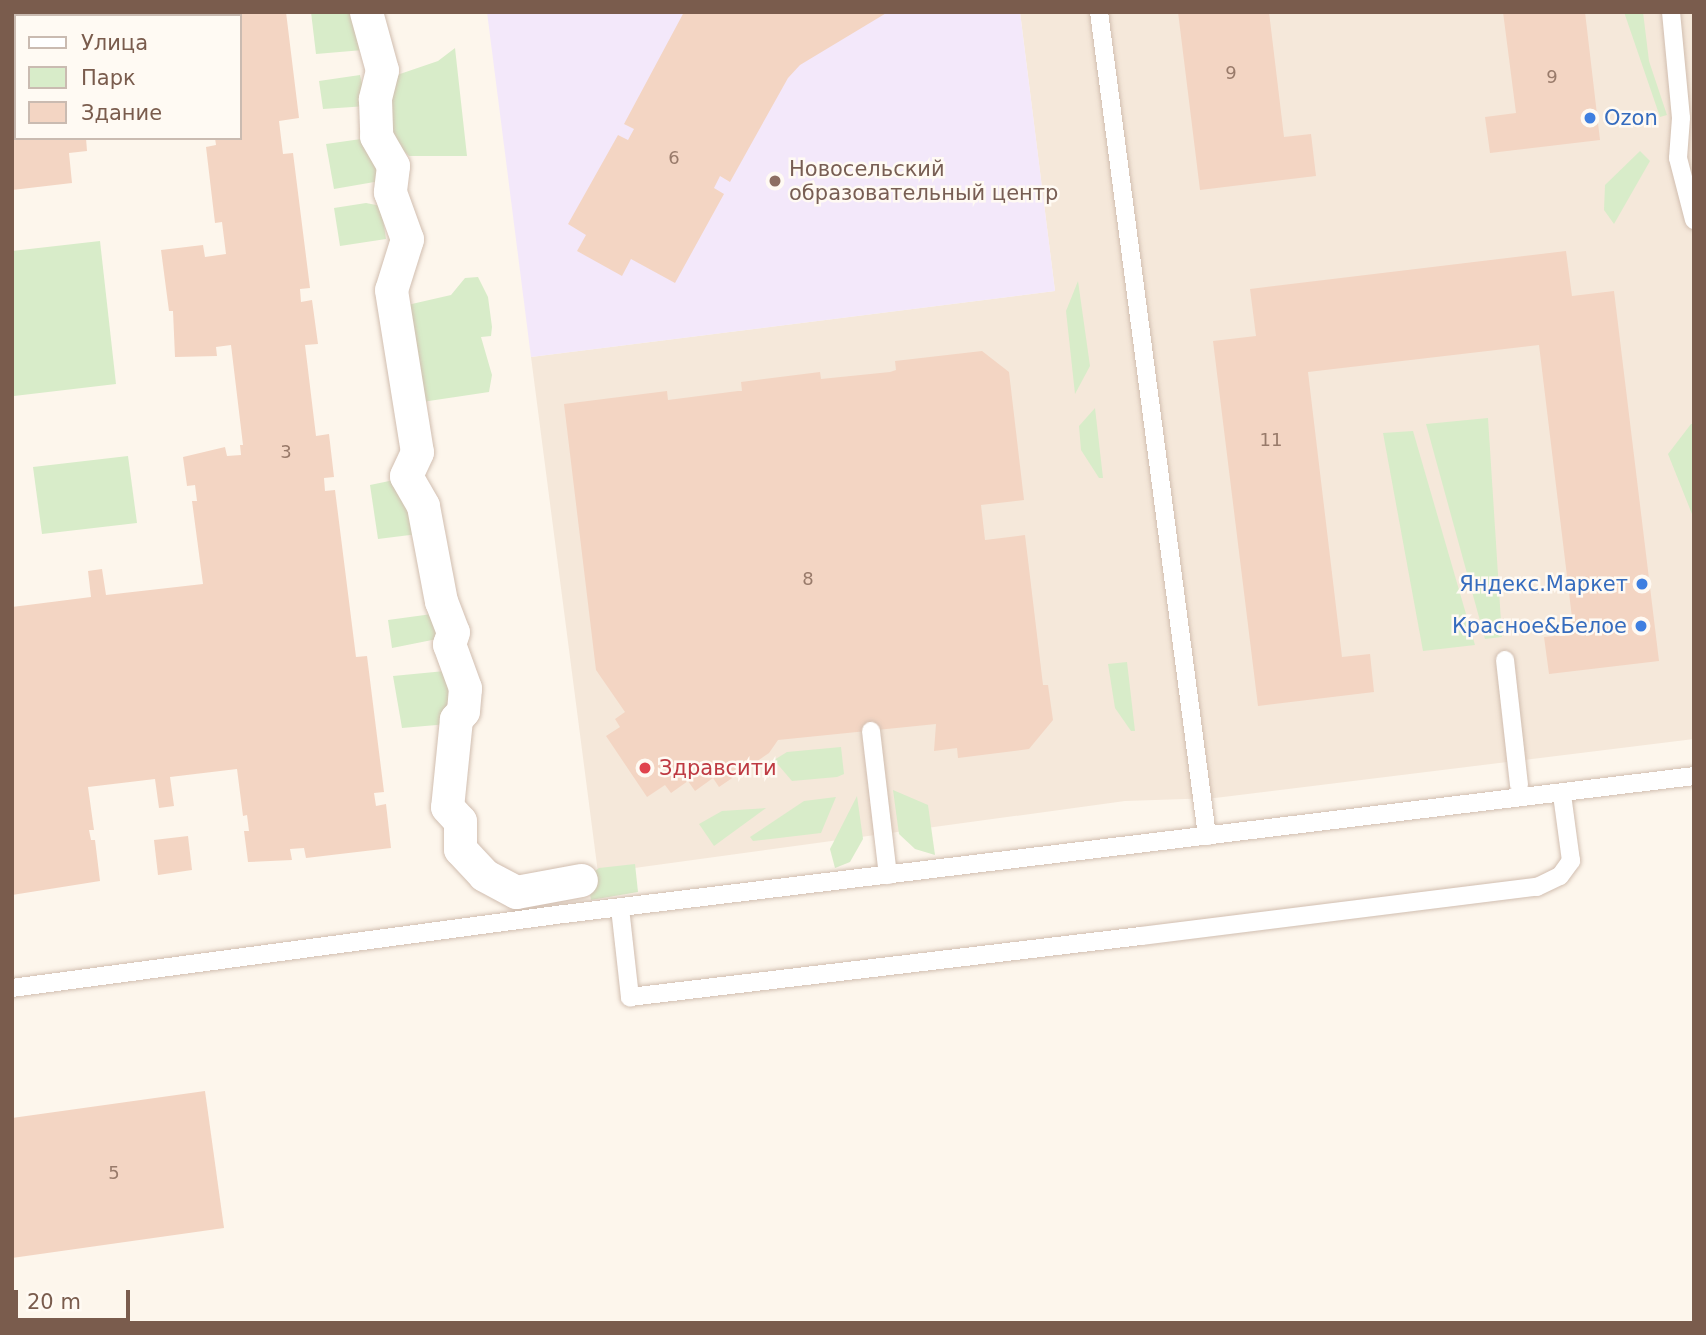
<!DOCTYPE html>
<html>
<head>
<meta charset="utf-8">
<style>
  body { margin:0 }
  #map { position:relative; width:1706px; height:1335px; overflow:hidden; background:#fdf6ec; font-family:"DejaVu Sans",sans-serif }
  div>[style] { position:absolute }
  .residential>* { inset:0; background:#f5e8da }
  .education>* { inset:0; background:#f3e8fa }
  .green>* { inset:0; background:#d8ecc9 }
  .building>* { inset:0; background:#f3d5c3 }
  .roads { filter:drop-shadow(0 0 2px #d1beb0) drop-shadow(0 0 2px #d1beb0) }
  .lane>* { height:18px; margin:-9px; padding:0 9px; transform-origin:9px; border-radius:9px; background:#fff }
  .street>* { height:33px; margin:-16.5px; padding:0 16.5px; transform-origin:16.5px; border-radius:16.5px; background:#fff }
  .dots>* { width:19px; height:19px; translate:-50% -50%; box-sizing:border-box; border:4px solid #fffaf3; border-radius:50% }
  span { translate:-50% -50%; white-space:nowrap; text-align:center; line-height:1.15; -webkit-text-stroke:5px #fffaf3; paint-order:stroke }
  .number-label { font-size:18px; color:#987a6a }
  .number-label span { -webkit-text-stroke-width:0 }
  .shop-label { font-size:21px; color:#366cbe }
  .left { translate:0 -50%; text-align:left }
  .right { translate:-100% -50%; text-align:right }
  .education-label { font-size:21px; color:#785e54 }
  .health-label { font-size:21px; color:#be3a42 }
  .frame { position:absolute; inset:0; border:14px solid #7a5c4d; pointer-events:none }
  .legend { position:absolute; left:14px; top:14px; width:228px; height:126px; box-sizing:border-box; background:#fffaf3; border:2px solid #cabbb1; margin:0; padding:9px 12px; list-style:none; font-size:21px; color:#7a5c4d }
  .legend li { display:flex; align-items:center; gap:14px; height:35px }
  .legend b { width:35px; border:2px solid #cabbb1 }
  .scale { position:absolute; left:14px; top:1290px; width:116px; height:32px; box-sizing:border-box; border:4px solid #7a5c4d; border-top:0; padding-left:9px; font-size:21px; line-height:24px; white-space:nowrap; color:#7a5c4d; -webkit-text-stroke:5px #fffaf3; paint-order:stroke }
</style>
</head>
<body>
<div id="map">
  <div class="residential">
    <i style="clip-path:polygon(1020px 12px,1694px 12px,1694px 739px,1215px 798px,1125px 801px,598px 873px,531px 357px,1055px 291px)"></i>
  </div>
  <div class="education">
    <i style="clip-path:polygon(487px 12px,1020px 12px,1055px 291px,531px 357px)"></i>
  </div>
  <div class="green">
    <i style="clip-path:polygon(311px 12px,360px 12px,363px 50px,316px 54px)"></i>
    <i style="clip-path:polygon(1624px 12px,1643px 12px,1649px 61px,1667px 115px,1660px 117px)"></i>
    <i style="clip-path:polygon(455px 48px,467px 156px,409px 156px,391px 138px,390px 91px,397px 75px,438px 61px)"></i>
    <i style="clip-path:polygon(360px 75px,367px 106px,323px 109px,319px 81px)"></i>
    <i style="clip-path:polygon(368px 138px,380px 181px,334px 189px,326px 144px)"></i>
    <i style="clip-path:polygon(1640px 151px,1650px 161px,1614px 224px,1604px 210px,1605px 185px)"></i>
    <i style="clip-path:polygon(366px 203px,381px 206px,386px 239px,340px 246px,334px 208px)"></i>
    <i style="clip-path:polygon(100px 241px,116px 384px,14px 396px,12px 251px)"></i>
    <i style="clip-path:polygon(478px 277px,488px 297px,492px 327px,491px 336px,481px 337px,492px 375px,489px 392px,422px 402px,403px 306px,451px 295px,465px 278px)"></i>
    <i style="clip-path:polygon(1078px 281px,1090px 366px,1075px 394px,1066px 311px)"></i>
    <i style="clip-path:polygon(1095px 408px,1103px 478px,1099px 478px,1081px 450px,1079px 426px)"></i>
    <i style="clip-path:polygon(1488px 418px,1502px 637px,1485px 639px,1426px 424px)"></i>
    <i style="clip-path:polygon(1691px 424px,1694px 424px,1694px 519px,1668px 454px)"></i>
    <i style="clip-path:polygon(1413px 431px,1475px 645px,1423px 651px,1383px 433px)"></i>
    <i style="clip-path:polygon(128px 456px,137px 523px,42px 534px,33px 467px)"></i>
    <i style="clip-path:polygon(399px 479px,418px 534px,378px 539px,370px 485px)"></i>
    <i style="clip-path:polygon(432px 614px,442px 638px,392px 648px,388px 620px)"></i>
    <i style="clip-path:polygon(1127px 662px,1135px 731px,1131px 731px,1115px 708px,1108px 664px)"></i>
    <i style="clip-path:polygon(445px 671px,451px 676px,448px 724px,402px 728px,393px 676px)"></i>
    <i style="clip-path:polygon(841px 747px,844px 774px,837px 777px,792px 781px,774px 760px,787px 752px)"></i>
    <i style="clip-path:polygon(893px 790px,928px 805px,935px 855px,915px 849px,899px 834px)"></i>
    <i style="clip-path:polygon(857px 796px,863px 839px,850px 862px,835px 868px,830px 849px)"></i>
    <i style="clip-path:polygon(836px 797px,821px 833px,753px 841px,750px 837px,804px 801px)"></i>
    <i style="clip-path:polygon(766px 808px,714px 846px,699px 824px,722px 811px)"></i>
    <i style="clip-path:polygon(635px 864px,638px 892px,591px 900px,587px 877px,599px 868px)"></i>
  </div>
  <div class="building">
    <i style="clip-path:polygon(142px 12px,286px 12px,299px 118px,279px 121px,283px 154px,293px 153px,310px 288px,300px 289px,301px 302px,312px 300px,318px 344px,305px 345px,316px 436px,329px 434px,334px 477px,324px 478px,325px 491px,335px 490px,356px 657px,367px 656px,384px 792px,374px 793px,376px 806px,386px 804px,391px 848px,306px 858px,304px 848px,290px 849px,292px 860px,248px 862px,244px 831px,249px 831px,247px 815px,243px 816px,237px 769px,170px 777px,174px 806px,159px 808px,155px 779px,88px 787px,94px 830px,89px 830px,91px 840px,95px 840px,100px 881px,12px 895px,12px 607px,91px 597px,88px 571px,102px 569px,106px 595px,203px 584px,192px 501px,197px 501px,195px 485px,187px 486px,183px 457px,225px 447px,227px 456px,241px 455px,240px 445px,243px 445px,231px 345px,216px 347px,217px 356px,175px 357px,173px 311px,169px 311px,161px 250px,203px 245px,205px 257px,226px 254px,222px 222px,215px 223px,206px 147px,216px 145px,215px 138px,240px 138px,240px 16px)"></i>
    <i style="clip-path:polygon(684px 12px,888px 12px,800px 65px,788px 78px,730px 182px,720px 176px,714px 188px,724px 194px,675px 283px,631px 259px,622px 276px,577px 251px,586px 235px,568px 224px,618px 135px,628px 140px,634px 129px,624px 124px)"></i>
    <i style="clip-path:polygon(1178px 12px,1269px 12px,1284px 137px,1311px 134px,1316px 176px,1200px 190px)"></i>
    <i style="clip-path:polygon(1503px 12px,1585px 12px,1600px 140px,1490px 153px,1485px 117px,1516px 113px)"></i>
    <i style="clip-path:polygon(12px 95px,16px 95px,16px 138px,86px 138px,87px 151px,69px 153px,72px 183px,12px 190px)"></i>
    <i style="clip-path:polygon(1566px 251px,1572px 296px,1614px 291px,1659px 661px,1549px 674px,1544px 637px,1574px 634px,1539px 345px,1308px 372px,1342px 657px,1370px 654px,1374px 692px,1258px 706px,1213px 341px,1256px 336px,1250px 289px)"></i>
    <i style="clip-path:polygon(982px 351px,1009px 372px,1024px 500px,981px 505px,985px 540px,1025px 535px,1043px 685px,1048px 685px,1053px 720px,1029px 749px,958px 758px,957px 748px,934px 751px,936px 724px,778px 740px,769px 753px,719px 787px,713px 778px,695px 791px,688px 781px,671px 793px,665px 785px,647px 797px,606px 736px,620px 727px,615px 719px,625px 712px,596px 670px,564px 404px,667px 391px,668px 400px,738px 391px,742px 391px,741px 382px,820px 372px,821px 379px,890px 372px,896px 370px,895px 361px)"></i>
    <i style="clip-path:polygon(188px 836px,192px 870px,158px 875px,154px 840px)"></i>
    <i style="clip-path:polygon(205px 1091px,224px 1228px,12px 1258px,12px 1118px)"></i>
  </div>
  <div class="roads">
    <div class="lane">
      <i style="left:1099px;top:12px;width:831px;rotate:82.53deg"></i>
      <i style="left:1671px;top:12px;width:106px;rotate:84.6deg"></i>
      <i style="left:1681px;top:118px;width:40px;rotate:94.3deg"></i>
      <i style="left:1678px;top:158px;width:64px;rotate:75.5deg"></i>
      <i style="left:1505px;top:660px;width:126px;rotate:83.6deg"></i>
      <i style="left:871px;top:731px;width:145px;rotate:83.3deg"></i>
      <i style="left:620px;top:908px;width:90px;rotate:83.6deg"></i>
      <i style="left:630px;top:997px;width:515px;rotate:-6.81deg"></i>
      <i style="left:1141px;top:936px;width:399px;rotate:-7.1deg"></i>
      <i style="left:1537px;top:887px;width:25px;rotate:-26deg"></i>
      <i style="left:1560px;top:876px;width:19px;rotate:-54deg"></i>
      <i style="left:1571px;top:861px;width:68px;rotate:-97.7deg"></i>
      <i style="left:12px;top:988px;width:557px;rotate:-7.64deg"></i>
      <i style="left:564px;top:914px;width:1138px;rotate:-6.96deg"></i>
    </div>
    <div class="street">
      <i style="left:366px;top:12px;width:60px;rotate:74.6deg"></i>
      <i style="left:382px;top:70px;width:30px;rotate:104deg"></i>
      <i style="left:375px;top:99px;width:37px;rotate:88deg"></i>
      <i style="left:376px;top:136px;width:34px;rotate:60deg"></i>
      <i style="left:393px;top:166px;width:26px;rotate:97deg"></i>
      <i style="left:390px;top:192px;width:50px;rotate:70.1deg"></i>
      <i style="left:407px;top:239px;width:53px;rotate:107.4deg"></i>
      <i style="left:391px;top:290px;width:164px;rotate:80.9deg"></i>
      <i style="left:417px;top:452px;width:26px;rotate:115deg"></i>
      <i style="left:406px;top:476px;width:34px;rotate:60deg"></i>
      <i style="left:423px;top:506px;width:97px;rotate:79.3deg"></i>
      <i style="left:441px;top:601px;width:33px;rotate:69deg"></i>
      <i style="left:453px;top:632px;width:13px;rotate:108deg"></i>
      <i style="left:449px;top:644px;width:47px;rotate:70deg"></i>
      <i style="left:465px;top:688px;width:23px;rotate:95deg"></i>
      <i style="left:463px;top:711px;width:11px;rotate:131deg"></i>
      <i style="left:456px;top:719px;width:88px;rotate:95.8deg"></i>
      <i style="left:447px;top:807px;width:19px;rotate:47deg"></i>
      <i style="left:460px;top:821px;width:28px;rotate:90deg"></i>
      <i style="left:460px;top:849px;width:35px;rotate:47deg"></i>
      <i style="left:484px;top:875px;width:36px;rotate:28deg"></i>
      <i style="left:516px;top:892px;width:66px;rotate:-10.5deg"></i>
    </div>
  </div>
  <div class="dots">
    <i style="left:1590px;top:118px;background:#3f7fe0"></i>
    <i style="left:775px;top:181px;background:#8d6e63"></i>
    <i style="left:1642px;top:584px;background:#3f7fe0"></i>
    <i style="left:1641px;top:626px;background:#3f7fe0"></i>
    <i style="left:645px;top:768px;background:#e0444e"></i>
  </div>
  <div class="number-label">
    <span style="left:1231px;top:73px">9</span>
    <span style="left:1552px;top:77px">9</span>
    <span style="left:674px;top:158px">6</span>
    <span style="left:1271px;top:440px">11</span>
    <span style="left:286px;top:452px">3</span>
    <span style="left:808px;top:579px">8</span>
    <span style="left:114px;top:1173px">5</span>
  </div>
  <div class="shop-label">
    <span class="left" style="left:1604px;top:118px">Ozon</span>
    <span class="right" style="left:1628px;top:584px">Яндекс.Маркет</span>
    <span class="right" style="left:1627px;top:626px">Красное&amp;Белое</span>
  </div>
  <div class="education-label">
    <span class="left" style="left:789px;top:181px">Новосельский<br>образовательный центр</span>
  </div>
  <div class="health-label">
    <span class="left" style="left:659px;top:768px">Здравсити</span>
  </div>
  <div class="frame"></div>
  <ul class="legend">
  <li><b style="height:9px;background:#fff"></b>Улица</li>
  <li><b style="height:19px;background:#d8ecc9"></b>Парк</li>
  <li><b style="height:19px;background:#f3d5c3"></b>Здание</li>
  </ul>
  <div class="scale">20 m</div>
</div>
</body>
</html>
